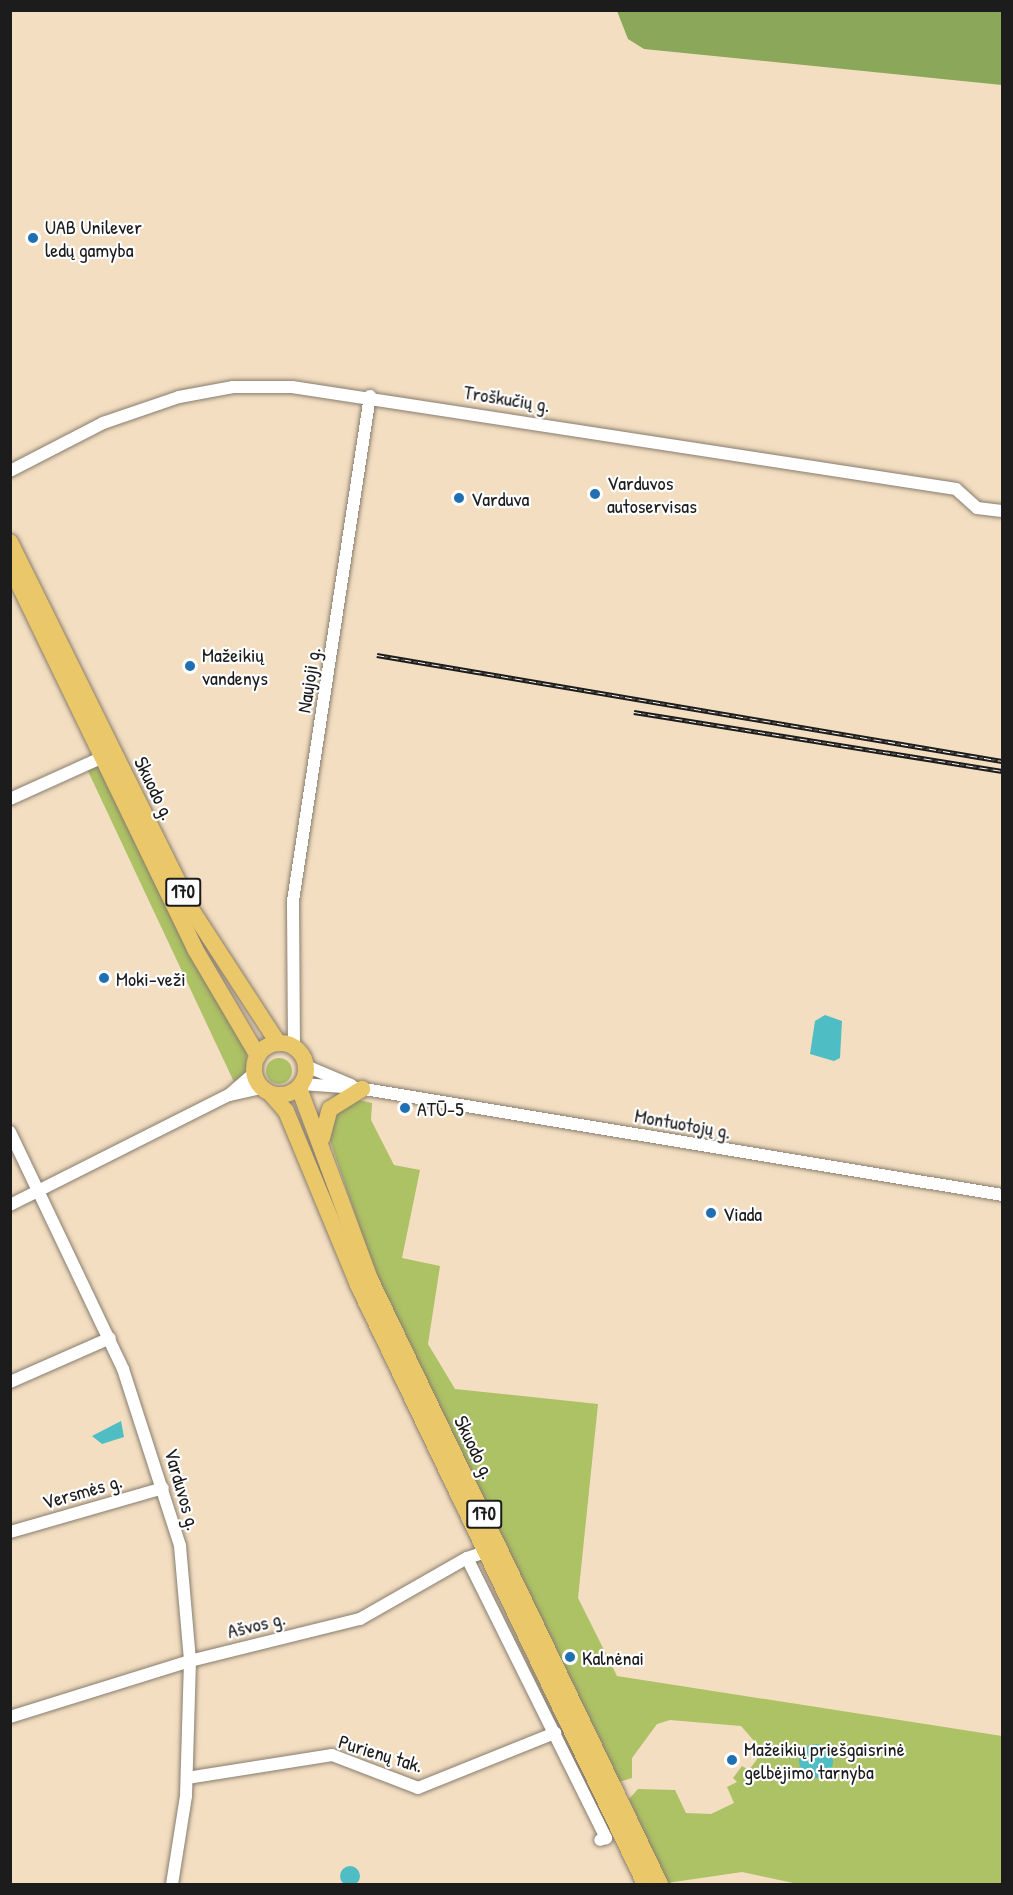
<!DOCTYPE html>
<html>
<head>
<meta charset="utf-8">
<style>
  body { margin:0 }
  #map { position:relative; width:1013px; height:1895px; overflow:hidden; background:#f3dec1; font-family:"Patrick Hand",sans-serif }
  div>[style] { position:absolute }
  .green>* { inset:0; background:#adc165 }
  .round { border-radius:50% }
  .forest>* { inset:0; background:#8aa75a }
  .water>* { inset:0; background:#4ebdc4 }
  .roads { filter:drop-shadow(0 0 2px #887d6e) drop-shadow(0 0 2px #887d6e) }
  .minor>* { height:12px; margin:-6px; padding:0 6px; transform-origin:6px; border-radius:6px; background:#fff }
  .major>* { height:16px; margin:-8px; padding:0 8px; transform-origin:8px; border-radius:8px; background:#eac769 }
  .major>.ring { margin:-8px; padding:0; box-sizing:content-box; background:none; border:16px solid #eac769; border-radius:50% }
  .rail>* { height:4.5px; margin-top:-2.25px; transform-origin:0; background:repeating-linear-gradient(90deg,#fff 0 7px,#1c1c1c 0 14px); box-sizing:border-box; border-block:2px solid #1c1c1c }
  .dots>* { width:16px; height:16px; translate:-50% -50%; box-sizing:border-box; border:3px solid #fff; border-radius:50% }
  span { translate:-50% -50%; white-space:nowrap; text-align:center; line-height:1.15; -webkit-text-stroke:4.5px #fff; paint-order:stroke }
  .shield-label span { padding:2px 4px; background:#fff; border:2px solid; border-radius:4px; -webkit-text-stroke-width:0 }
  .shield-label { font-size:18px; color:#1c1c1c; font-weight:700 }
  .poi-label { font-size:20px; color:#1c1c1c }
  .left { translate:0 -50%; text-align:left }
  .street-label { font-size:20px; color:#1c1c1c }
  .frame { position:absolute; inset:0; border:12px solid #1c1c1c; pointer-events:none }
</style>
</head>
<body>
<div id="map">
  <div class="green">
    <i style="clip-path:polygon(98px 767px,194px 962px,247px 1049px,246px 1072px,234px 1082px,87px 769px)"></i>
    <i class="round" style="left:266px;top:1058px;width:26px;height:26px"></i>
    <i style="clip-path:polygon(355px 1099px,372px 1103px,371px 1120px,394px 1165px,420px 1170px,402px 1258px,440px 1266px,428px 1344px,455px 1389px,598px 1404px,578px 1598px,617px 1676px,1002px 1736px,1002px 1884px,798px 1884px,742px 1872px,667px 1883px,629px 1799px,638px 1789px,675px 1790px,686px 1813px,711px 1814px,734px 1803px,727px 1787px,737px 1782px,733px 1778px,742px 1766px,749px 1770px,763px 1751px,741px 1726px,670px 1720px,657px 1724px,632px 1758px,632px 1778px,619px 1782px,380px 1287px,329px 1138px,332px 1115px)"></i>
  </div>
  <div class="forest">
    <i style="clip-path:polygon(617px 11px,1002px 11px,1002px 85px,644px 49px,628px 39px)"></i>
  </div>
  <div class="water">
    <i style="clip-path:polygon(825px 1015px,842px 1021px,840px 1058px,834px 1061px,810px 1054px,815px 1021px)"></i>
    <i style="clip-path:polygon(121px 1421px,124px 1437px,102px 1444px,92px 1436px)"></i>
    <i class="round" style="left:799px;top:1744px;width:34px;height:34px"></i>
    <i class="round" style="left:340px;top:1866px;width:20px;height:20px"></i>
  </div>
  <div class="roads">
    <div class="minor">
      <i style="left:10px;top:471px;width:105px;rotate:-27.3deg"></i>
      <i style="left:103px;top:423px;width:80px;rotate:-18.9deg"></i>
      <i style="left:179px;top:397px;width:55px;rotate:-10.5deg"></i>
      <i style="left:233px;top:387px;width:59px"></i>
      <i style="left:292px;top:387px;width:672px;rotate:8.73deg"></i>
      <i style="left:956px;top:489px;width:28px;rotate:42deg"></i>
      <i style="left:977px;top:508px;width:25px;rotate:7deg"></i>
      <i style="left:10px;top:799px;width:102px;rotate:-24.3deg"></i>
      <i style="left:294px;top:1048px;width:147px;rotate:-90.4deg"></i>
      <i style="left:293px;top:901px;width:511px;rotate:-81.33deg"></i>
      <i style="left:306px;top:1066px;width:49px;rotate:22.9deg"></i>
      <i style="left:301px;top:1084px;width:57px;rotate:4deg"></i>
      <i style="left:358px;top:1088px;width:653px;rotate:9.43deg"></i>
      <i style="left:230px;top:1095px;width:32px;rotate:-13deg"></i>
      <i style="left:10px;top:1132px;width:263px;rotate:64.5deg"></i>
      <i style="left:123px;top:1369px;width:186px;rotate:72.1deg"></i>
      <i style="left:180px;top:1546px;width:115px;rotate:85deg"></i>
      <i style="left:190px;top:1661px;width:135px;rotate:91.7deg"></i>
      <i style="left:186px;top:1796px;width:89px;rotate:99deg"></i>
      <i style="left:10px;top:1205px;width:245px;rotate:-26.7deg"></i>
      <i style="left:229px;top:1095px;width:33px;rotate:-41deg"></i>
      <i style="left:10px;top:1382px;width:109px;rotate:-23.7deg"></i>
      <i style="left:10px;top:1532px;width:159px;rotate:-16deg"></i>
      <i style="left:467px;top:1558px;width:313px;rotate:63.6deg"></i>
      <i style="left:606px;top:1838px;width:6px;rotate:162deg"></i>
      <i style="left:10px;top:1717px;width:189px;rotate:-17.3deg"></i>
      <i style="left:190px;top:1661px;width:175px;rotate:-13.9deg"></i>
      <i style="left:360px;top:1619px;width:123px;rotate:-29.7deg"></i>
      <i style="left:467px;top:1558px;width:25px;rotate:-18deg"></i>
      <i style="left:187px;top:1778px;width:147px;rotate:-9deg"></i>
      <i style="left:332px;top:1755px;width:92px;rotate:21deg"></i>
      <i style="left:418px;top:1788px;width:148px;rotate:-21.9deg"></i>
    </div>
    <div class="major">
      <i style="left:10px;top:542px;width:409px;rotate:63.7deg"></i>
      <i style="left:191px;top:909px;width:160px;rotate:57deg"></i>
      <i style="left:10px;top:566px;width:425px;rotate:64.2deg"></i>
      <i style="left:195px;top:949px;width:124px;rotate:59.5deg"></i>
      <i class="ring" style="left:254px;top:1043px;width:36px;height:36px"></i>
      <i style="left:299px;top:1088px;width:204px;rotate:69.6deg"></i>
      <i style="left:370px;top:1279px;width:671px;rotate:64.39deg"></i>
      <i style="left:271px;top:1094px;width:23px;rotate:49deg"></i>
      <i style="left:286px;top:1111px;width:188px;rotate:67.5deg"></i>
      <i style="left:358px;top:1285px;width:664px;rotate:64.4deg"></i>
      <i style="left:322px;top:1138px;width:30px;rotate:-75deg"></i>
      <i style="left:330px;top:1109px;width:38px;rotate:-32deg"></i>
    </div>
  </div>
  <div class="rail">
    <i style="left:377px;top:655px;width:634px;rotate:9.63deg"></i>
    <i style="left:634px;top:712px;width:373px;rotate:9.1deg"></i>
  </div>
  <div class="dots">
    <i style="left:33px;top:238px;background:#1f6fb2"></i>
    <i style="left:595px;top:494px;background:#1f6fb2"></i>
    <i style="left:459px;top:498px;background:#1f6fb2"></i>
    <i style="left:190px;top:666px;background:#1f6fb2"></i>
    <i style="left:104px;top:978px;background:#1f6fb2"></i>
    <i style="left:405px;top:1108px;background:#1f6fb2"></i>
    <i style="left:711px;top:1213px;background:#1f6fb2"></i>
    <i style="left:570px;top:1657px;background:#1f6fb2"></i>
    <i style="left:732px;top:1760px;background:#1f6fb2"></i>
  </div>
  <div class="shield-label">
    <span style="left:183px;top:892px">170</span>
    <span style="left:484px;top:1514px">170</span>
  </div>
  <div class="poi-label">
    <span class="left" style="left:45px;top:238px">UAB Unilever<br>ledų gamyba</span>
    <span class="left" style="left:607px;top:494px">Varduvos<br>autoservisas</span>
    <span class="left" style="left:471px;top:498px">Varduva</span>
    <span class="left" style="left:202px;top:666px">Mažeikių<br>vandenys</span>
    <span class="left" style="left:116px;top:978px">Moki-veži</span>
    <span class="left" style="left:417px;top:1108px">ATŪ-5</span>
    <span class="left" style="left:723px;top:1213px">Viada</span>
    <span class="left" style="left:582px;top:1657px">Kalnėnai</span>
    <span class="left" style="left:744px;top:1760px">Mažeikių priešgaisrinė<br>gelbėjimo tarnyba</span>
  </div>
  <div class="street-label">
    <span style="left:507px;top:398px;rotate:9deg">Troškučių g.</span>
    <span style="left:308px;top:680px;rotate:-81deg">Naujoji g.</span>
    <span style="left:155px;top:788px;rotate:64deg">Skuodo g.</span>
    <span style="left:683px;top:1123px;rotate:10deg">Montuotojų g.</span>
    <span style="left:475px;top:1447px;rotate:64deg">Skuodo g.</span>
    <span style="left:183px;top:1489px;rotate:74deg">Varduvos g.</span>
    <span style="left:82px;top:1491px;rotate:-16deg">Versmės g.</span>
    <span style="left:256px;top:1624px;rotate:-14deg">Ašvos g.</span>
    <span style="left:381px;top:1753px;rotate:17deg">Purienų tak.</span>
  </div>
  <div class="frame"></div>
</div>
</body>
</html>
